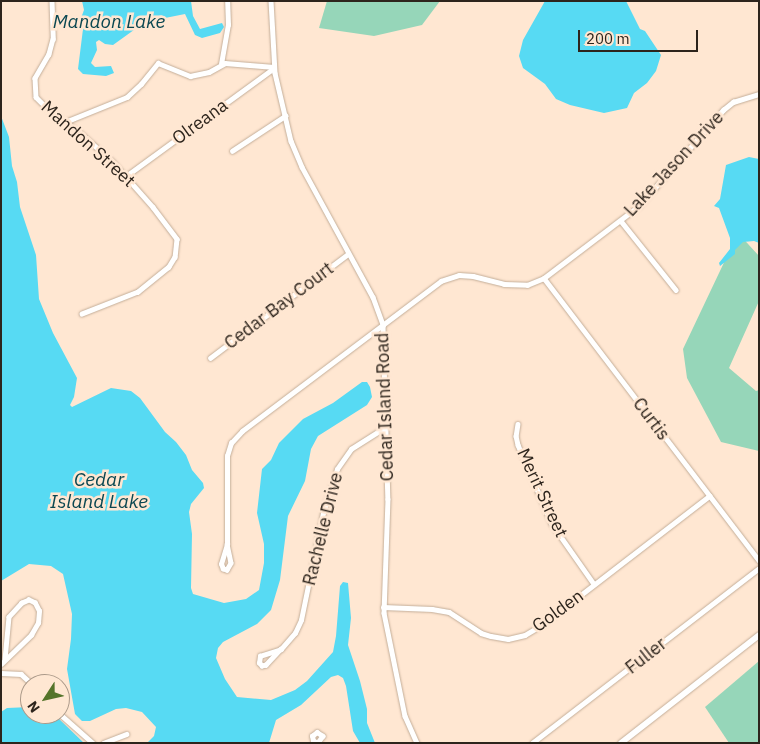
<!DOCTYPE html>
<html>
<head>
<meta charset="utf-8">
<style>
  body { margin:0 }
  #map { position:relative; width:760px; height:744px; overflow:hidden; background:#ffe7d2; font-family:"IBM Plex Sans",sans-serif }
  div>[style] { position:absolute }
  .green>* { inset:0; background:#96d6b9 }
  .water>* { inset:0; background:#57daf3 }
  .roads { filter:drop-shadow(0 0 1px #c4ae99) drop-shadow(0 0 1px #c4ae99) }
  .street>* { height:4.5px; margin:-2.25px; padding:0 2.25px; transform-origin:2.25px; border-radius:2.25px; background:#fff }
  .secondary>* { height:6px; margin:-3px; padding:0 3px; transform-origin:3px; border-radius:3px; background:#fff }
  span { translate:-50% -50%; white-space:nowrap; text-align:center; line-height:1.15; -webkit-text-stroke:5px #ffe7d2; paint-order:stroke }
  .street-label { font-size:18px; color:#2d241c }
  .water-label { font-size:19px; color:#0b4751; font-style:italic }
  .frame { position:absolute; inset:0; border:2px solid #2d241c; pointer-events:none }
  .north { position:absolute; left:20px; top:674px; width:50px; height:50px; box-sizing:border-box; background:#ffe7d2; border:1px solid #ab9989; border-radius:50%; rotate:235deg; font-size:14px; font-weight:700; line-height:20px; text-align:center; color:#2d241c }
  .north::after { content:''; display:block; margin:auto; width:18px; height:22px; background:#55742a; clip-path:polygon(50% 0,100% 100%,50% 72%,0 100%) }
  .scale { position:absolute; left:578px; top:30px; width:120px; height:22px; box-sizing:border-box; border:2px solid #2d241c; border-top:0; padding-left:6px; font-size:15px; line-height:18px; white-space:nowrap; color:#2d241c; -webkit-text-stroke:4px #ffe7d2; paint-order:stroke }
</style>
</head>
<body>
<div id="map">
  <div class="green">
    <i style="clip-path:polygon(327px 1px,440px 1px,422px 25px,374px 36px,319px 28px)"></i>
    <i style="clip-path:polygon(738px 233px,759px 256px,759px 301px,729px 368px,756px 391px,759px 390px,759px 451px,721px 442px,687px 378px,683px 349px)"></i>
    <i style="clip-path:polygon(759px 661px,759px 743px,729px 743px,705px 707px)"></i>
  </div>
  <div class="water">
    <i style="clip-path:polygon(82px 1px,191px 1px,193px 16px,200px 29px,222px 23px,224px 27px,220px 33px,202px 38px,195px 35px,185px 14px,145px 22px,113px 45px,105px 44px,99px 40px,96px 42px,97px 50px,91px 63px,95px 67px,111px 66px,114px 73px,106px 76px,83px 74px,78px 69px,83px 29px,81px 18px,84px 10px)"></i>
    <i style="clip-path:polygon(545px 1px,626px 1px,640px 29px,645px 31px,661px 55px,656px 71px,647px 83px,634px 93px,627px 108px,604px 113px,570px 105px,556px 99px,545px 84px,523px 68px,519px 56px,523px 40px)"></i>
    <i style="clip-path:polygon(1px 116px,9px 137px,12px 166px,17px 182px,20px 207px,36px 255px,39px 299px,53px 333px,77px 378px,74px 397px,70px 405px,72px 407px,111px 388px,131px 391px,140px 398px,165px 432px,176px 442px,186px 455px,192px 470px,203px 483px,204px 488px,191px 504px,189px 512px,192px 534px,191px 588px,193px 594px,224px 603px,246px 599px,259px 590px,264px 563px,264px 544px,257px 513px,262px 469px,271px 460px,279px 443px,303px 419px,333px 403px,362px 382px,367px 382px,370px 387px,372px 397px,367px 405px,318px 436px,311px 449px,305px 481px,288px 516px,280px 580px,271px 610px,257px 624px,223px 642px,218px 648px,216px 658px,225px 679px,237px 697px,271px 700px,295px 690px,307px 681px,333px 652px,336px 636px,340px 586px,343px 582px,348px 583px,351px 618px,348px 645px,360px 681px,367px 709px,367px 723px,375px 743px,360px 743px,353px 731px,346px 686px,343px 678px,338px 675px,331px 677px,301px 705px,276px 720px,269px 743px,147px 743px,154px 736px,156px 727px,142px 712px,126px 708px,116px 709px,90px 721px,82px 721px,75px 714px,67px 669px,71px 639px,72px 614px,63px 574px,51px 566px,29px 564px,1px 581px)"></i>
    <i style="clip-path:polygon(749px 157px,759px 159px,759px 243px,754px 241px,743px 242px,735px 250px,735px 254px,720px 266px,719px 263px,730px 249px,730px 238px,719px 208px,714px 206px,720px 199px,726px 165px)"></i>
    <i style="clip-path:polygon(30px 707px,30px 714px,56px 716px,84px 743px,1px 743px,1px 712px,7px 708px)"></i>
  </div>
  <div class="roads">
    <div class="street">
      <i style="left:52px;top:1px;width:38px;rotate:88deg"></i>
      <i style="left:53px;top:39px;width:16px;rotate:105deg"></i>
      <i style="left:49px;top:54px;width:28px;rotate:120deg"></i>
      <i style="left:35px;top:78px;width:19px;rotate:87deg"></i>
      <i style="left:36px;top:97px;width:18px;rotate:45deg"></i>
      <i style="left:49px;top:110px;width:34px;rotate:36deg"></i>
      <i style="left:77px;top:130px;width:48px;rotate:41.6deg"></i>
      <i style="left:113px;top:162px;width:60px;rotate:48.4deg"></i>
      <i style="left:153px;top:207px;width:40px;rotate:53deg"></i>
      <i style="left:177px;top:239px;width:18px;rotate:96deg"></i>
      <i style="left:175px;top:257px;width:12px;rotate:121deg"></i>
      <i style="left:169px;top:267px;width:40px;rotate:141deg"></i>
      <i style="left:138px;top:292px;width:60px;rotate:158.6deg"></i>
      <i style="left:271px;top:1px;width:72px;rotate:86.8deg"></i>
      <i style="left:275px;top:73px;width:70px;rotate:76.8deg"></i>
      <i style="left:291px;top:141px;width:28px;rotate:67deg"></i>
      <i style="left:302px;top:167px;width:148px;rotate:61.4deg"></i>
      <i style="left:373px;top:297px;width:30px;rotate:70deg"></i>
      <i style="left:383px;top:325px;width:174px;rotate:88.4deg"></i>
      <i style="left:388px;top:499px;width:114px;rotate:92deg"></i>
      <i style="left:384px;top:613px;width:105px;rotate:78.5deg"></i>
      <i style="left:405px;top:716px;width:30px;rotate:66deg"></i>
      <i style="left:221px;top:64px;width:40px;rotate:-80deg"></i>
      <i style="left:228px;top:25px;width:24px;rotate:-92deg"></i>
      <i style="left:65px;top:122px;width:67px;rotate:-22deg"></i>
      <i style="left:127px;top:97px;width:19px;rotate:-43deg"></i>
      <i style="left:141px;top:84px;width:27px;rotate:-51deg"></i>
      <i style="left:158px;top:63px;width:35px;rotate:22deg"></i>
      <i style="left:190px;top:76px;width:19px;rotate:-12deg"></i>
      <i style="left:209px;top:72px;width:18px;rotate:-29deg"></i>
      <i style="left:225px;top:63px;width:49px;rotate:4.7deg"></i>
      <i style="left:232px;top:151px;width:64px;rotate:-33.4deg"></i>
      <i style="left:126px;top:176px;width:183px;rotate:-36.1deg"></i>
      <i style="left:621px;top:221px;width:88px;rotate:51.4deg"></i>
      <i style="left:544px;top:278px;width:355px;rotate:52.7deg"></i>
      <i style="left:210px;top:358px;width:173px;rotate:-37deg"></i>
      <i style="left:518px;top:424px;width:12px;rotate:99deg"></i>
      <i style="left:516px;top:436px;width:9px;rotate:77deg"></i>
      <i style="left:518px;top:445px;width:86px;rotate:66.7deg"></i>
      <i style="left:552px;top:524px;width:73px;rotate:55deg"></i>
      <i style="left:227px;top:544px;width:88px;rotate:-90deg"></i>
      <i style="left:227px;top:456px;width:14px;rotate:-73deg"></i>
      <i style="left:231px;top:443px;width:16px;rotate:-47deg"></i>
      <i style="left:242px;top:431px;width:249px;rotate:-37deg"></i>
      <i style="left:441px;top:281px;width:19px;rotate:-18deg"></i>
      <i style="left:459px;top:275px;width:14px;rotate:4deg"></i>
      <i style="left:473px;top:276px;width:32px;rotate:14deg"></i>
      <i style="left:504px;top:284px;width:23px;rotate:2deg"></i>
      <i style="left:527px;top:285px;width:18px;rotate:-22deg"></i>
      <i style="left:544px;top:278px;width:119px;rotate:-37.2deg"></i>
      <i style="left:639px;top:206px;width:128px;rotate:-48.8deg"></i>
      <i style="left:723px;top:110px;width:13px;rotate:-39deg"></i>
      <i style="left:733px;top:102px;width:27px;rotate:-17deg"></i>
      <i style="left:227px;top:544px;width:19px;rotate:78deg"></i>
      <i style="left:231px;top:563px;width:8px;rotate:120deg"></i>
      <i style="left:227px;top:570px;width:4px;rotate:-166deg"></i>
      <i style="left:223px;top:569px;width:5px;rotate:-112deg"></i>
      <i style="left:221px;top:564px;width:21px;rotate:-73deg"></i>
      <i style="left:383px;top:607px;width:49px;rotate:2.3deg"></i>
      <i style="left:432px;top:609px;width:17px;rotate:10deg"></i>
      <i style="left:449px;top:612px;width:38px;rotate:33deg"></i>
      <i style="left:481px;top:633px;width:10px;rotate:17deg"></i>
      <i style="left:491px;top:636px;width:17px;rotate:10deg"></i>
      <i style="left:508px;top:639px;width:17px;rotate:-13deg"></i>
      <i style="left:525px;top:635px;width:21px;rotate:-31deg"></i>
      <i style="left:543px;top:624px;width:210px;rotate:-37.6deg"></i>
      <i style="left:281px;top:649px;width:21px;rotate:-49deg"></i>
      <i style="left:295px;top:633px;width:14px;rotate:-65deg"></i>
      <i style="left:301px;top:620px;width:109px;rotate:-78.4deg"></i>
      <i style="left:323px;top:513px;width:46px;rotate:-72.3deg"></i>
      <i style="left:337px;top:469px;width:24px;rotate:-55deg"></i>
      <i style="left:351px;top:449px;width:43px;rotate:-32.6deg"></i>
      <i style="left:281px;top:649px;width:22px;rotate:133deg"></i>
      <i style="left:266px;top:665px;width:4px;rotate:166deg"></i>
      <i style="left:262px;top:666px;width:4px;rotate:-135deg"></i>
      <i style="left:259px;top:663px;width:7px;rotate:-82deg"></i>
      <i style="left:260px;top:656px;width:22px;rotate:-18deg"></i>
      <i style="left:1px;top:664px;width:42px;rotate:-44deg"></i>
      <i style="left:31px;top:635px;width:14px;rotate:-60deg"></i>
      <i style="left:38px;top:623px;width:12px;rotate:-85deg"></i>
      <i style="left:39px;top:611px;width:9px;rotate:-117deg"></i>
      <i style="left:35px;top:603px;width:7px;rotate:-153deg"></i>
      <i style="left:29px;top:600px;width:8px;rotate:157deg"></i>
      <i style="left:22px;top:603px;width:19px;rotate:133deg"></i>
      <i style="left:9px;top:617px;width:42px;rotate:95.4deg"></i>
      <i style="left:1px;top:673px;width:20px;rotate:3deg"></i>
      <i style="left:21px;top:674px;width:15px;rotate:42deg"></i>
      <i style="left:60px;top:714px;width:44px;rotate:41.3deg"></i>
      <i style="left:103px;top:743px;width:25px;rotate:-21deg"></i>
      <i style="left:317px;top:743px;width:4px;rotate:-153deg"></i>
      <i style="left:313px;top:741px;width:5px;rotate:-101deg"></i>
      <i style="left:312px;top:736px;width:6px;rotate:-39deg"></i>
      <i style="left:317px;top:732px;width:7px;rotate:34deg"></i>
      <i style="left:323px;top:736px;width:9px;rotate:126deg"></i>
      <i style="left:532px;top:743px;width:287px;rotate:-37.6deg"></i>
    </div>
    <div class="secondary">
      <i style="left:621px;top:743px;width:175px;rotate:-38deg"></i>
    </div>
  </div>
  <div class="street-label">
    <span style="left:200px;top:122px;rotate:-36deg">Olreana</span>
    <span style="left:88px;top:144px;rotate:42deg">Mandon Street</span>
    <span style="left:674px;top:164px;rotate:-47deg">Lake Jason Drive</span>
    <span style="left:279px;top:306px;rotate:-37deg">Cedar Bay Court</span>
    <span style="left:385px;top:407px;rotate:-92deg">Cedar Island Road</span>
    <span style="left:651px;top:419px;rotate:53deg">Curtis</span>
    <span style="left:542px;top:493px;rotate:65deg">Merit Street</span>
    <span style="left:323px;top:529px;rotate:-76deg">Rachelle Drive</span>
    <span style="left:558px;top:611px;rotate:-36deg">Golden</span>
    <span style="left:646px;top:656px;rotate:-38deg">Fuller</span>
  </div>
  <div class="water-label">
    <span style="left:109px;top:22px">Mandon Lake</span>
    <span style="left:99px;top:491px">Cedar<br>Island Lake</span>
  </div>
  <div class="frame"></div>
  <div class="north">N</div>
  <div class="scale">200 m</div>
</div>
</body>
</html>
